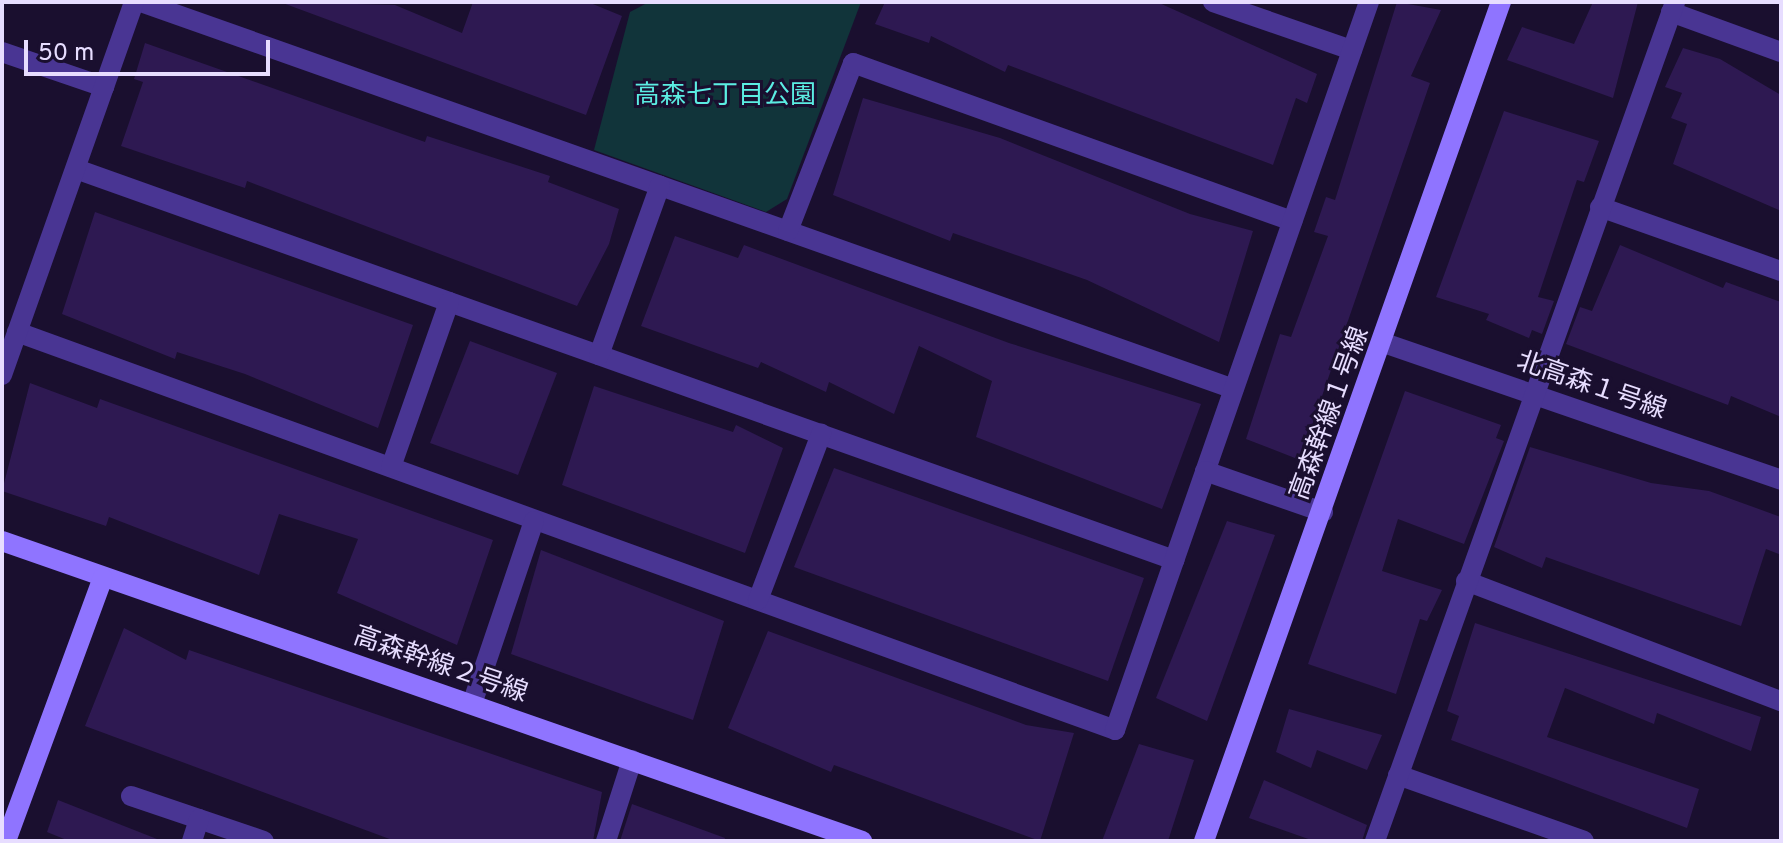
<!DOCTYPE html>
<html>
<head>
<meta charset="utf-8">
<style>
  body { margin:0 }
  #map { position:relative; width:1783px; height:843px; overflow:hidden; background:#1a0f2f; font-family:Overpass,"Noto Sans JP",sans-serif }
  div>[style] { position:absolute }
  .green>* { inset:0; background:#11343a }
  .building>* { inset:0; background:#2e1952 }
  .street>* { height:20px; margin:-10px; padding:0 10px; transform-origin:10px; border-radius:10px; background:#493593 }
  .secondary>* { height:20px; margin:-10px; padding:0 10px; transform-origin:10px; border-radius:10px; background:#8f74ff }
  span { translate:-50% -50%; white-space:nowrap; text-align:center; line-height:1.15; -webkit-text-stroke:6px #1a0f2f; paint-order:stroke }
  .park-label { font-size:26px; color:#5bede2 }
  .street-label { font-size:26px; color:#e7ddff }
  .frame { position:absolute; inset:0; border:4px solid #e7ddff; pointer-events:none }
  .scale { position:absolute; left:24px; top:40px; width:246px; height:36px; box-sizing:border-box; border:4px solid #e7ddff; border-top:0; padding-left:10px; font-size:24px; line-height:28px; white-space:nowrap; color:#e7ddff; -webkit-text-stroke:6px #1a0f2f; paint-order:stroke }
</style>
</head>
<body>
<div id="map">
  <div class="green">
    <i style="clip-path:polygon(649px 2px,861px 2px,787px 199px,766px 212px,594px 150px,630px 12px)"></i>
  </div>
  <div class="building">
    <i style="clip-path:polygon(280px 2px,395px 5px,462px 33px,473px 2px,588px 2px,622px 16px,586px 115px)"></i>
    <i style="clip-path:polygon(885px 2px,1157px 2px,1317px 74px,1307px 103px,1296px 98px,1273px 165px,1008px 65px,1005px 72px,931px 36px,929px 43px,875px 24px)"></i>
    <i style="clip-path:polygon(1397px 2px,1441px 10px,1411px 76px,1430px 83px,1300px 460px,1246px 439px,1280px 334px,1291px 337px,1328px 236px,1314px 232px,1326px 197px,1335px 200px)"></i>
    <i style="clip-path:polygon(1593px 2px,1638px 2px,1613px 98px,1507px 60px,1522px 27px,1574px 44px)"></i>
    <i style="clip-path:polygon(145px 43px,425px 142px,427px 136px,550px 176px,548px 182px,619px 209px,609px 244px,577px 306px,247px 181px,245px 188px,121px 146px,143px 82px,134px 79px)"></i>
    <i style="clip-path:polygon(1683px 48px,1720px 59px,1781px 95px,1781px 211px,1673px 164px,1687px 124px,1671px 118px,1682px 93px,1665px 87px)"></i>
    <i style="clip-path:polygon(863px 98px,1000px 138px,1190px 214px,1253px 231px,1219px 342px,1087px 280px,953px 233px,950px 241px,833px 195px)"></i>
    <i style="clip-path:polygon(1504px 111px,1599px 141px,1584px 182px,1577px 180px,1538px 297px,1554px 301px,1542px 334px,1532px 330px,1529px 338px,1486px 320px,1489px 314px,1436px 297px)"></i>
    <i style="clip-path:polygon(95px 212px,413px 325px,378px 428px,245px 374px,177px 352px,175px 359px,62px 314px)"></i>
    <i style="clip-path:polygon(675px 236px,738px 258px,744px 245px,1009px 343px,1201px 404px,1162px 509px,976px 437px,992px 381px,919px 346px,894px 414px,829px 382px,826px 392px,761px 362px,758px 368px,641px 326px)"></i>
    <i style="clip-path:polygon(1620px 245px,1723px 288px,1726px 282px,1781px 302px,1781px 417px,1731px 396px,1728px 405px,1566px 344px,1580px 307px,1592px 311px)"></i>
    <i style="clip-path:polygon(470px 341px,557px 373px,518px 475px,430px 443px)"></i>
    <i style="clip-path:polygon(30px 383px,97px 408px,100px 399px,493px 540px,457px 645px,337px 593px,358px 539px,279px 514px,259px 575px,109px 517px,106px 526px,2px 491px)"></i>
    <i style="clip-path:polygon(594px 386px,733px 432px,736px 425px,783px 448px,745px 553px,562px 485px)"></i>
    <i style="clip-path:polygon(1405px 391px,1501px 425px,1496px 438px,1504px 441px,1464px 544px,1398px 519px,1382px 571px,1442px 590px,1427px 621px,1420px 619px,1396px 694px,1308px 664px)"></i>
    <i style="clip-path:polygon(1530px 447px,1651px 483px,1709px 491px,1781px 517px,1781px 555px,1766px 549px,1741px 626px,1546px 557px,1542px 568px,1494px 547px)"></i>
    <i style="clip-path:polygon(834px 468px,1144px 578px,1108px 681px,794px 567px)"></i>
    <i style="clip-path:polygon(1227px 521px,1275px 535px,1207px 721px,1156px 698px)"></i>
    <i style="clip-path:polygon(541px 550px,724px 621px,693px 720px,511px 654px)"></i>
    <i style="clip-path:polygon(1475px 623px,1761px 717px,1751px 751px,1657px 713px,1654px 724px,1565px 688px,1547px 737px,1699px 789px,1687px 828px,1451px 740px,1459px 716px,1447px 711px)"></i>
    <i style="clip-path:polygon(124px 628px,186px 660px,189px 650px,602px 792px,593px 841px,395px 841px,85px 726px)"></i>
    <i style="clip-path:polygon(768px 631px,1026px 725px,1074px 733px,1040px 841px,834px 765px,831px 772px,728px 728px)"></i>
    <i style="clip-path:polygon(1289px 709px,1382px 735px,1367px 770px,1317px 750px,1311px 768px,1276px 752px)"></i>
    <i style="clip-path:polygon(1139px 744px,1194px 760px,1168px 841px,1102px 841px)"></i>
    <i style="clip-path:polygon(1264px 780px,1367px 825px,1362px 841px,1314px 841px,1249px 818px)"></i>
    <i style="clip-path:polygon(58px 800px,157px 839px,157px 841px,69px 841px,47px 832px)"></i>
    <i style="clip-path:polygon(632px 804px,725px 838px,724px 841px,620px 841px)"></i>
  </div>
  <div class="street">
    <i style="left:141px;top:2px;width:1159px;rotate:19.5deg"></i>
    <i style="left:1213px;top:2px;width:147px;rotate:19.1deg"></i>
    <i style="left:1671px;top:12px;width:117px;rotate:20deg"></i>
    <i style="left:2px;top:52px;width:108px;rotate:18.9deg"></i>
    <i style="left:76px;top:169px;width:1166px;rotate:19.6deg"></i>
    <i style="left:1600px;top:207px;width:192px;rotate:19.5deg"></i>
    <i style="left:788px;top:231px;width:180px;rotate:-68.8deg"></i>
    <i style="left:853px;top:63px;width:467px;rotate:19.8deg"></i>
    <i style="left:17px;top:332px;width:1168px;rotate:19.92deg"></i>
    <i style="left:1115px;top:730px;width:771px;rotate:-70.77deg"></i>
    <i style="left:1384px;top:343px;width:420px;rotate:19deg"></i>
    <i style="left:599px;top:355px;width:180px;rotate:-70.2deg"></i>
    <i style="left:2px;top:375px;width:396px;rotate:-70.5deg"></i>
    <i style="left:391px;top:467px;width:175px;rotate:-70.6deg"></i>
    <i style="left:1205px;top:471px;width:125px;rotate:19.2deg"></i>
    <i style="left:1466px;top:581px;width:337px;rotate:20.9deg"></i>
    <i style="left:758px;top:600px;width:178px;rotate:-69.2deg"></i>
    <i style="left:472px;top:704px;width:193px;rotate:-71.3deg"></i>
    <i style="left:1398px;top:775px;width:197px;rotate:19.5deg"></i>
    <i style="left:131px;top:796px;width:140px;rotate:18.7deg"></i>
    <i style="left:192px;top:841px;width:23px;rotate:-72deg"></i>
    <i style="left:606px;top:841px;width:85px;rotate:-72.2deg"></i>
    <i style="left:1375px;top:841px;width:891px;rotate:-70.32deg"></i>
  </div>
  <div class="secondary">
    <i style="left:2px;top:541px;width:911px;rotate:19.23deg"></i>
    <i style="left:6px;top:841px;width:280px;rotate:-69.8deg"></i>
    <i style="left:1204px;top:841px;width:890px;rotate:-70.51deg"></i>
  </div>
  <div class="park-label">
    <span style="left:725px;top:97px">高森七丁目公園</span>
  </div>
  <div class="street-label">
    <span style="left:1591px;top:387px;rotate:19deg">北高森１号線</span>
    <span style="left:1331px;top:414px;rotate:-70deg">高森幹線１号線</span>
    <span style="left:440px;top:666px;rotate:19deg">高森幹線２号線</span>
  </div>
  <div class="frame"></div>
  <div class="scale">50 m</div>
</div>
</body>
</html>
